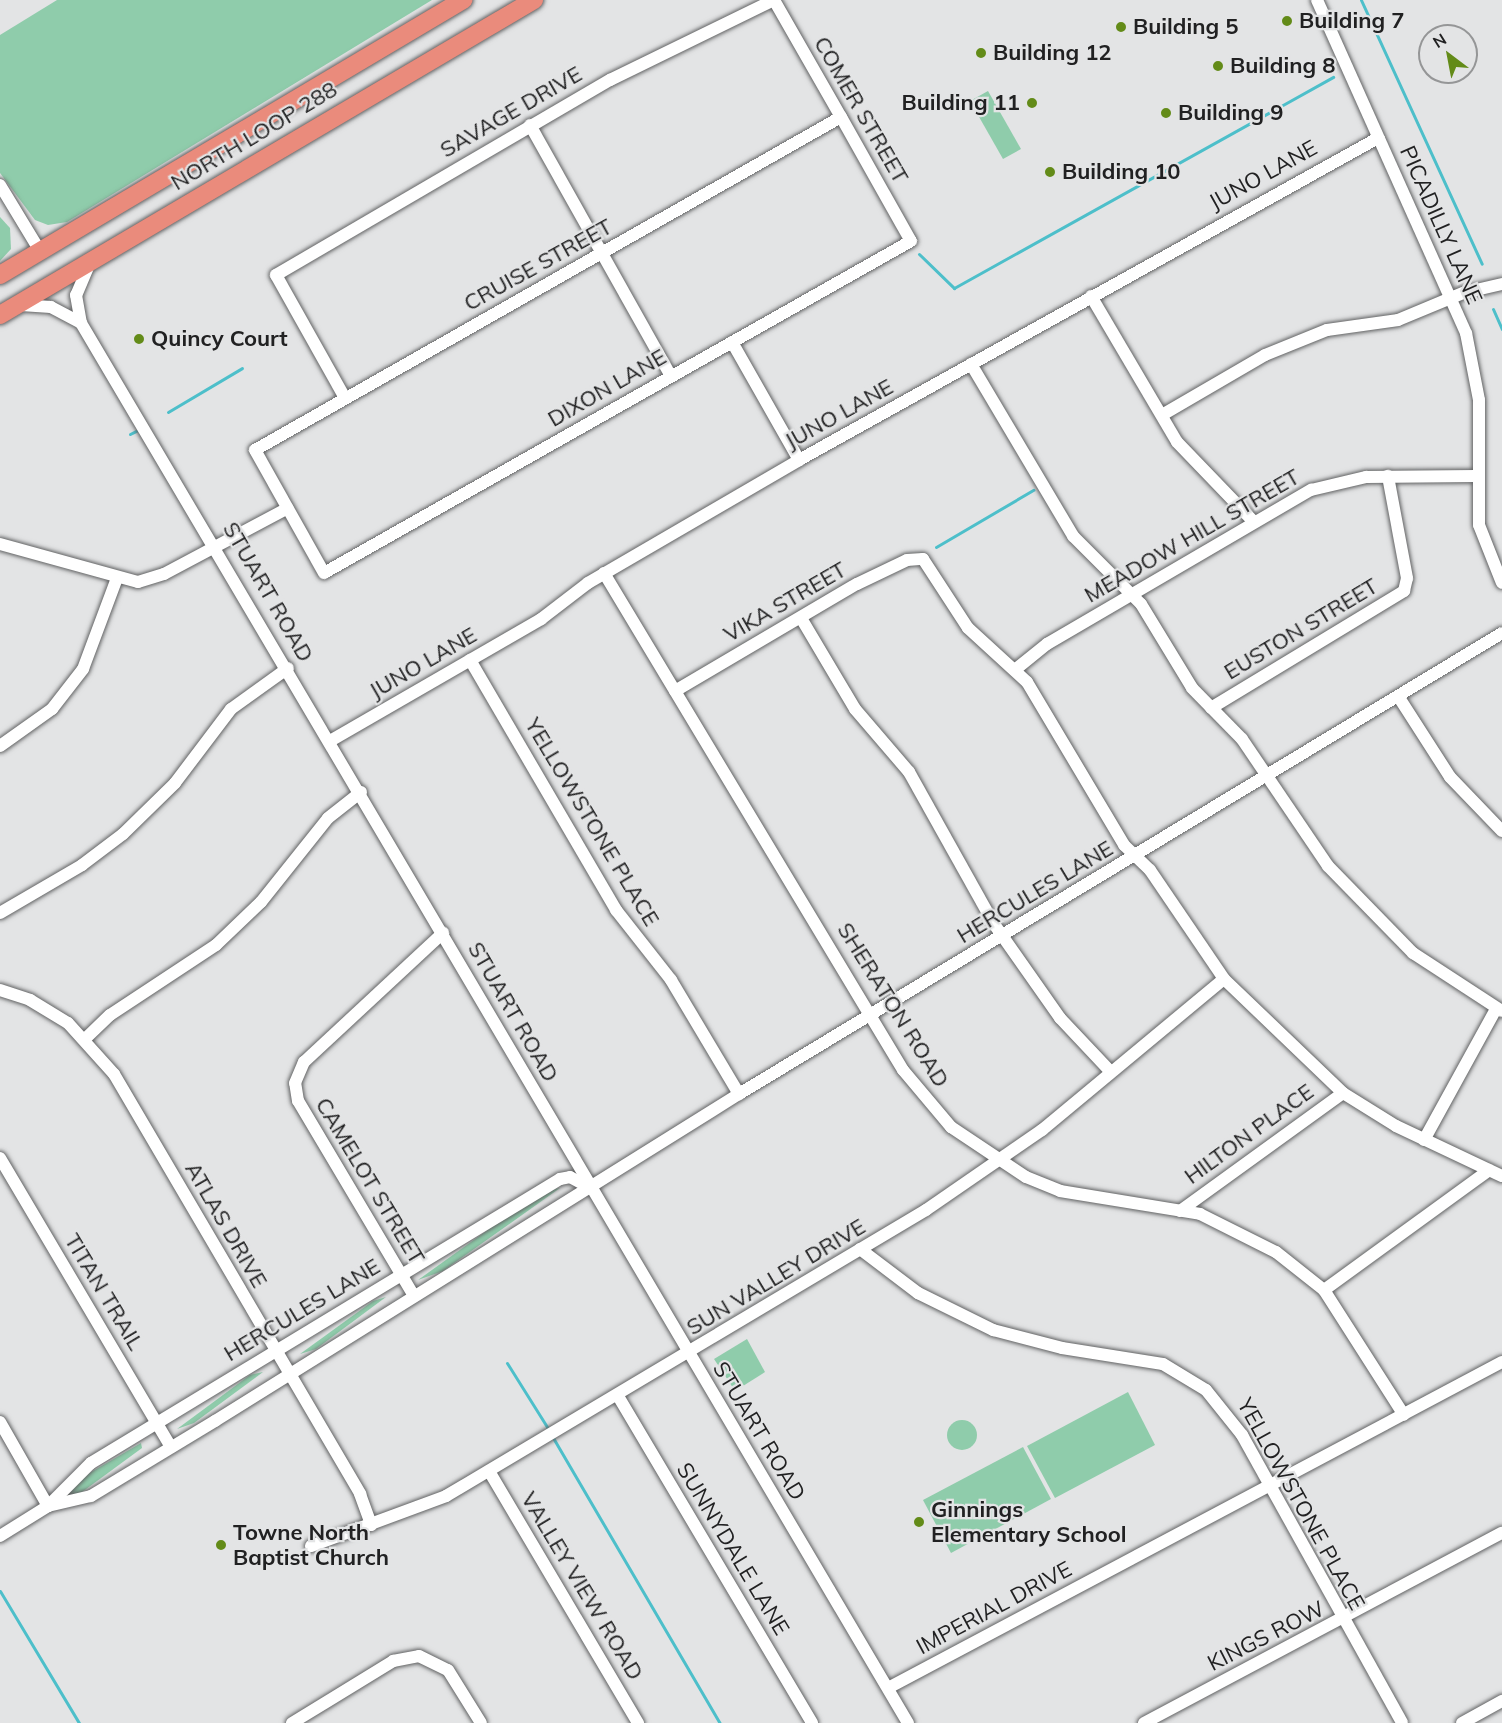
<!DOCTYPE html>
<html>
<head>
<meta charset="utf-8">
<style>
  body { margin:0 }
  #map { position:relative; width:1502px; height:1723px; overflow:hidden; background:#e3e4e5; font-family:Mulish,sans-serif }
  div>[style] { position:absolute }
  .green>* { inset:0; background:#8fccab }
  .round { border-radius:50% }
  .stream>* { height:3px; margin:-1.5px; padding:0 1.5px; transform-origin:1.5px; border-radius:1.5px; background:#4dbfca }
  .roads { filter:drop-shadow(0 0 2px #616263) drop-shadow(0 0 2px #616263) }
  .minor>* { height:12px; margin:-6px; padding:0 6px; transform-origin:6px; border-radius:6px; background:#fff }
  .highway>* { height:18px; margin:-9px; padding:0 9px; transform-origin:9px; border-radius:9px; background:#ea8b7c }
  .dots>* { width:16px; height:16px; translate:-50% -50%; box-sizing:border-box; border:3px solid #e3e4e5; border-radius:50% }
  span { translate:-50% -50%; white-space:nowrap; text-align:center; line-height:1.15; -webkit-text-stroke:4.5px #e3e4e5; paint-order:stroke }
  .poi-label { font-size:22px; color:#212122; font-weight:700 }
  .left { translate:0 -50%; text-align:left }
  .right { translate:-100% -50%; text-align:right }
  .street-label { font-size:22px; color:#212122 }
  .north { position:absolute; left:1418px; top:24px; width:60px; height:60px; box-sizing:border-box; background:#e3e4e5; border:2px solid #959697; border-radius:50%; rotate:328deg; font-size:16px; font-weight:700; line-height:24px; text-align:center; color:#212122 }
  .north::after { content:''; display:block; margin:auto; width:21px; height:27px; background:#638b18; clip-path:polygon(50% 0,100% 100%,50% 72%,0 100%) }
</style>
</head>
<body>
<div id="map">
  <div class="green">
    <i style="clip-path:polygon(57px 0,432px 0,67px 222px,48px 225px,35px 220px,0 173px,0 35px)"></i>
    <i style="clip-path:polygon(988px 91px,1021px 149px,1003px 159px,970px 101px)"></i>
    <i style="clip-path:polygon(0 217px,10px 228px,11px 249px,0 261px)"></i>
    <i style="clip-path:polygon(560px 1188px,443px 1271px,418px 1280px,542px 1191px)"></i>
    <i style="clip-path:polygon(386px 1297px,316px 1349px,300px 1354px,373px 1301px)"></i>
    <i style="clip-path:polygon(747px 1339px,765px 1372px,735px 1391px,714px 1359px)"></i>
    <i style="clip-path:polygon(263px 1372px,194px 1423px,177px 1429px,250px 1375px)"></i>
    <i style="clip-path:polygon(1128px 1392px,1155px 1445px,1055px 1498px,1027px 1446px)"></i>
    <i class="round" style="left:947px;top:1420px;width:30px;height:30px"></i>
    <i style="clip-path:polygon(141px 1443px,142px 1448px,78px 1495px,65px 1498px,74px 1482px)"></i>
    <i style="clip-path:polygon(1023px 1447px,1051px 1499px,951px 1553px,923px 1500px)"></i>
  </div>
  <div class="stream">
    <i style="left:1361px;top:0;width:290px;rotate:65.4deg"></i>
    <i style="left:919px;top:254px;width:49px;rotate:44.2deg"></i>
    <i style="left:954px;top:288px;width:434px;rotate:-29.1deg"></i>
    <i style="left:1493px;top:309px;width:22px;rotate:66deg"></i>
    <i style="left:168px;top:412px;width:86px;rotate:-30.7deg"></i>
    <i style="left:130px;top:434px;width:7px;rotate:-27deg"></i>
    <i style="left:936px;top:547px;width:113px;rotate:-30.4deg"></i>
    <i style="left:507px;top:1363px;width:79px;rotate:57.9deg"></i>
    <i style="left:552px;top:1436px;width:333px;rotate:59.7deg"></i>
    <i style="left:0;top:1591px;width:154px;rotate:59.1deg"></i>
  </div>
  <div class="roads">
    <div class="minor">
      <i style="left:1317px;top:0;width:365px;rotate:65.9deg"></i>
      <i style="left:1466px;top:333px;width:68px;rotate:79deg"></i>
      <i style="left:1479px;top:400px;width:125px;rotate:90deg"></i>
      <i style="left:1479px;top:525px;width:62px;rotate:68.4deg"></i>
      <i style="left:530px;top:125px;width:288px;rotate:60.7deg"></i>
      <i style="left:0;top:185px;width:77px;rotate:58.8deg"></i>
      <i style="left:89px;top:265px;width:33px;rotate:113deg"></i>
      <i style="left:76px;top:295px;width:28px;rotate:80deg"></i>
      <i style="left:81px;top:323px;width:1626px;rotate:59.43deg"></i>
      <i style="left:1091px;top:296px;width:169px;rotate:59.5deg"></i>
      <i style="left:1177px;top:442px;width:111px;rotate:46.1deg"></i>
      <i style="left:21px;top:305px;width:30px;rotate:4deg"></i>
      <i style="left:51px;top:307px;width:34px;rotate:28deg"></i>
      <i style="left:732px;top:342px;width:136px;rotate:60.4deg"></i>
      <i style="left:971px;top:364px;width:200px;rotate:59.3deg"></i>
      <i style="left:1073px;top:536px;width:96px;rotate:45deg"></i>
      <i style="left:1141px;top:604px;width:98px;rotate:58.7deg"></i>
      <i style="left:1192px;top:688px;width:71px;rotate:45.6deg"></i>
      <i style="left:1242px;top:739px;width:153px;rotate:55.9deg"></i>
      <i style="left:1328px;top:866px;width:122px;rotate:45.7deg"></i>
      <i style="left:1413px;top:953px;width:106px;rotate:33.1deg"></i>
      <i style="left:345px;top:398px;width:141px;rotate:-119.3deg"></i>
      <i style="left:276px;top:275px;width:387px;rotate:-30.3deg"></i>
      <i style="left:610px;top:80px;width:182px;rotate:-26deg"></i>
      <i style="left:774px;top:0;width:135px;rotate:60.2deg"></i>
      <i style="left:841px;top:117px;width:142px;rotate:60.6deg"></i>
      <i style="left:911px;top:241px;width:674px;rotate:150.51deg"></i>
      <i style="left:324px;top:573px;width:141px;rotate:-119.3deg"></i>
      <i style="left:255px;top:450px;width:674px;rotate:-29.61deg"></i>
      <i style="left:1162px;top:415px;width:119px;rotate:-30.2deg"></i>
      <i style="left:1265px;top:355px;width:67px;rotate:-22deg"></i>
      <i style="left:1327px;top:330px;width:72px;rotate:-8deg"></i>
      <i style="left:1398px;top:320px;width:70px;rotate:-22.6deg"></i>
      <i style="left:1463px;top:293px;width:40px;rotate:-13deg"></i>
      <i style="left:0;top:544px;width:143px;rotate:15.4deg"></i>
      <i style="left:138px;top:582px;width:27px;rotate:-17deg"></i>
      <i style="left:164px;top:574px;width:140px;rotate:-28deg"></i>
      <i style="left:604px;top:573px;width:580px;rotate:58.97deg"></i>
      <i style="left:903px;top:1070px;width:75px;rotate:49.9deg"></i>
      <i style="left:951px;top:1127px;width:90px;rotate:33.7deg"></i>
      <i style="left:1026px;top:1177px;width:37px;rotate:22deg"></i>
      <i style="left:1060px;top:1191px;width:142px;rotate:9.3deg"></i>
      <i style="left:1200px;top:1214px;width:85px;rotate:26.6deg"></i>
      <i style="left:1276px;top:1252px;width:61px;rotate:38.4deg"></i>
      <i style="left:1324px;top:1290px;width:148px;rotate:57.4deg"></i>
      <i style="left:801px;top:618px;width:106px;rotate:59.3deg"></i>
      <i style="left:855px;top:709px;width:83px;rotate:49.4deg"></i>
      <i style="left:909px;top:772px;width:174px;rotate:60.8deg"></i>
      <i style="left:994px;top:924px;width:115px;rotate:54.9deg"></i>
      <i style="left:1060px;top:1018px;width:73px;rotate:46.7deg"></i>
      <i style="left:470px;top:660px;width:290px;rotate:59.7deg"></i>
      <i style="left:616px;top:910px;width:89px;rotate:51.8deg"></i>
      <i style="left:671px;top:980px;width:133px;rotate:59.2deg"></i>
      <i style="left:1016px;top:669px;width:40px;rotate:-39deg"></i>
      <i style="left:1047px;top:644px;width:306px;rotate:-30.3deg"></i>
      <i style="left:1311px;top:490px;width:57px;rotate:-13.3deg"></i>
      <i style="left:1366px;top:477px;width:110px;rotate:-0.5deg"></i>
      <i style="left:675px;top:691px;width:211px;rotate:-30.5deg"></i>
      <i style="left:857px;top:584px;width:55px;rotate:-25.6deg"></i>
      <i style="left:907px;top:560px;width:16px;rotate:-4deg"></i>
      <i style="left:923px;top:559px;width:82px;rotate:56.9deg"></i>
      <i style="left:968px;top:628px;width:80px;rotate:42.5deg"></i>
      <i style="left:1027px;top:682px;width:190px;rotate:59.2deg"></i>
      <i style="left:1124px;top:845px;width:36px;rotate:44deg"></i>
      <i style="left:1150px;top:870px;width:132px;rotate:55.8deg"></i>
      <i style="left:1224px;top:979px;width:165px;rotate:43.8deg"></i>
      <i style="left:1343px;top:1093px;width:62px;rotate:31.9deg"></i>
      <i style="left:1396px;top:1126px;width:117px;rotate:25.3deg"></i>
      <i style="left:1398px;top:696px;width:96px;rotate:57.3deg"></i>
      <i style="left:1450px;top:777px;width:75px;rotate:46.1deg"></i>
      <i style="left:1211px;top:708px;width:226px;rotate:-31.2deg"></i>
      <i style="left:1404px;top:591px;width:13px;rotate:-77deg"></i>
      <i style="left:1407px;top:578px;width:104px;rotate:-100.6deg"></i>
      <i style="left:330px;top:741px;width:244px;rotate:-30deg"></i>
      <i style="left:541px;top:619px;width:59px;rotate:-37.5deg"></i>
      <i style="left:588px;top:583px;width:244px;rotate:-30.2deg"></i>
      <i style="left:799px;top:460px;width:663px;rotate:-29.08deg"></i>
      <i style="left:0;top:746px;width:64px;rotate:-35.4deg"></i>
      <i style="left:52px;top:709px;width:51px;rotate:-52.2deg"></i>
      <i style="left:83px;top:669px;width:97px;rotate:-69.5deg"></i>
      <i style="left:0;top:913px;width:95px;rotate:-30.3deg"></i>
      <i style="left:82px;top:865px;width:51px;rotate:-37.1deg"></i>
      <i style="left:123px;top:834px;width:73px;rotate:-44.4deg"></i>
      <i style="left:175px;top:783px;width:93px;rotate:-52.9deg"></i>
      <i style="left:231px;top:709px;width:70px;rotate:-35.7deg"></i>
      <i style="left:0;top:990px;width:32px;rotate:18deg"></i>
      <i style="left:30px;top:1000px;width:44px;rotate:31.2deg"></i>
      <i style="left:68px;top:1023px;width:69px;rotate:48deg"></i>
      <i style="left:114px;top:1074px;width:487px;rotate:59.6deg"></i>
      <i style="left:360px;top:1494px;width:33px;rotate:70deg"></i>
      <i style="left:86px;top:1038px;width:33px;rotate:-44deg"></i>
      <i style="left:110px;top:1015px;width:127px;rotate:-33.4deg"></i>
      <i style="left:216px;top:945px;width:62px;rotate:-43.7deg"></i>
      <i style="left:261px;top:902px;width:107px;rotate:-51.4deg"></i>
      <i style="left:328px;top:818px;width:42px;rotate:-38.2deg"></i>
      <i style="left:1424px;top:1140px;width:149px;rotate:-61.2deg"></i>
      <i style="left:0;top:1158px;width:336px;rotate:59.4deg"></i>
      <i style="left:1180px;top:1211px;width:201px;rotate:-35.9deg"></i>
      <i style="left:860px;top:1249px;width:73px;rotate:37.2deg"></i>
      <i style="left:918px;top:1293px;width:84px;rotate:26.3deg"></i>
      <i style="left:993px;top:1330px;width:71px;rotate:14.6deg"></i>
      <i style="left:1062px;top:1348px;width:102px;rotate:9deg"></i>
      <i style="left:1163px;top:1364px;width:50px;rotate:31.2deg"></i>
      <i style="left:1206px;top:1390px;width:58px;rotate:51.3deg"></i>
      <i style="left:1242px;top:1435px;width:329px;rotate:60.9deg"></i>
      <i style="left:1324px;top:1290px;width:204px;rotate:-36deg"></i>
      <i style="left:414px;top:1296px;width:227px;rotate:-120.7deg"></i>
      <i style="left:298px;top:1101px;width:18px;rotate:-99deg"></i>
      <i style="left:295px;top:1083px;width:23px;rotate:-67deg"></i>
      <i style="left:304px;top:1062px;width:190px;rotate:-42.9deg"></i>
      <i style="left:618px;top:1396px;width:380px;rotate:59.3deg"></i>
      <i style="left:0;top:1422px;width:97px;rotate:60.3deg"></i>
      <i style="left:489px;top:1471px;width:293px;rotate:59.4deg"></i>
      <i style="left:48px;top:1506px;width:61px;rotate:-45deg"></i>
      <i style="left:91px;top:1463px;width:548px;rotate:-31.2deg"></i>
      <i style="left:560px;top:1179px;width:10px;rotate:-11deg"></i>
      <i style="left:570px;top:1177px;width:21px;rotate:28deg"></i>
      <i style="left:0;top:1536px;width:57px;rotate:-32deg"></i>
      <i style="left:48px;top:1506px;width:44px;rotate:-13.1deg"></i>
      <i style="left:91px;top:1496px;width:145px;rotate:-31.2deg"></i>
      <i style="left:215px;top:1421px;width:618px;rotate:-31.97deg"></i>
      <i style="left:739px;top:1094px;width:891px;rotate:-31.14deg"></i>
      <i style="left:311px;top:1546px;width:144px;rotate:-20.3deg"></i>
      <i style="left:446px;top:1496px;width:559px;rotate:-30.79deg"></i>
      <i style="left:926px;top:1210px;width:141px;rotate:-34.6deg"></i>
      <i style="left:1042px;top:1130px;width:236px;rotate:-39.7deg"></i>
      <i style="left:888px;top:1688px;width:695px;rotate:-27.97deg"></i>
      <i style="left:292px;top:1723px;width:119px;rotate:-31.5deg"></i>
      <i style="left:393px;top:1661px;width:26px;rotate:-11deg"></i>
      <i style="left:419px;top:1656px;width:32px;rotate:26deg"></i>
      <i style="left:448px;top:1670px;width:62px;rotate:58.1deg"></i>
      <i style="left:1144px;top:1723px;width:405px;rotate:-28deg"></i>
      <i style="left:1462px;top:1723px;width:46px;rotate:-28.8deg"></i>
    </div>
    <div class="highway">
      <i style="left:0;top:275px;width:539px;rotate:-30.71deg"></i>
      <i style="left:0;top:315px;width:620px;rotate:-30.54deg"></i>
    </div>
  </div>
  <div class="dots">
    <i style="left:1287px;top:21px;background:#638b18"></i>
    <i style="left:1121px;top:27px;background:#638b18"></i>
    <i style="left:981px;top:53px;background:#638b18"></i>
    <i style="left:1218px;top:66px;background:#638b18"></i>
    <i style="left:1032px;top:103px;background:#638b18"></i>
    <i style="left:1166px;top:113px;background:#638b18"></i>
    <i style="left:1050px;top:172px;background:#638b18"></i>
    <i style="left:139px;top:339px;background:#638b18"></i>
    <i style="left:919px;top:1522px;background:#638b18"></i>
    <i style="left:221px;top:1545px;background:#638b18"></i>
  </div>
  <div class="poi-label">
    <span class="left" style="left:1299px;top:21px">Building 7</span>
    <span class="left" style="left:1133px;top:27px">Building 5</span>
    <span class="left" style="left:993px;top:53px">Building 12</span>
    <span class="left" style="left:1230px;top:66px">Building 8</span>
    <span class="right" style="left:1020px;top:103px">Building 11</span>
    <span class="left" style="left:1178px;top:113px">Building 9</span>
    <span class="left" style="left:1062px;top:172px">Building 10</span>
    <span class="left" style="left:151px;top:339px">Quincy Court</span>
    <span class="left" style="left:931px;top:1522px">Ginnings<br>Elementary School</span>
    <span class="left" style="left:233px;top:1545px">Towne North<br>Baptist Church</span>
  </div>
  <div class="street-label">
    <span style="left:861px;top:110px;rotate:60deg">COMER STREET</span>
    <span style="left:511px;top:112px;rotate:-30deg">SAVAGE DRIVE</span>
    <span style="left:254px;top:136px;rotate:-31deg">NORTH LOOP 288</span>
    <span style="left:1263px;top:175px;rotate:-29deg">JUNO LANE</span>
    <span style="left:1441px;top:225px;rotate:66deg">PICADILLY LANE</span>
    <span style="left:538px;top:265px;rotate:-29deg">CRUISE STREET</span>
    <span style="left:607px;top:388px;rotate:-30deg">DIXON LANE</span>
    <span style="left:839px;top:414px;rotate:-29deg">JUNO LANE</span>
    <span style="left:1192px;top:536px;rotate:-30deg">MEADOW HILL STREET</span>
    <span style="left:268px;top:592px;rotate:60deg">STUART ROAD</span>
    <span style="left:785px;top:602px;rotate:-30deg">VIKA STREET</span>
    <span style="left:1301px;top:629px;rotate:-31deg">EUSTON STREET</span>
    <span style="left:423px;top:663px;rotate:-30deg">JUNO LANE</span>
    <span style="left:592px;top:822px;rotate:59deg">YELLOWSTONE PLACE</span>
    <span style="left:1035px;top:892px;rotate:-31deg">HERCULES LANE</span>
    <span style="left:893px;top:1005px;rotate:58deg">SHERATON ROAD</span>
    <span style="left:513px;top:1012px;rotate:60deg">STUART ROAD</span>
    <span style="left:1249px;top:1134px;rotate:-36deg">HILTON PLACE</span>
    <span style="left:370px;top:1181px;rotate:59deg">CAMELOT STREET</span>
    <span style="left:226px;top:1225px;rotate:60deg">ATLAS DRIVE</span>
    <span style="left:776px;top:1277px;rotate:-31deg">SUN VALLEY DRIVE</span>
    <span style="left:104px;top:1292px;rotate:59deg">TITAN TRAIL</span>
    <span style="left:302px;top:1310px;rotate:-31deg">HERCULES LANE</span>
    <span style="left:759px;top:1431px;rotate:59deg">STUART ROAD</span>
    <span style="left:1301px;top:1504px;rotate:61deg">YELLOWSTONE PLACE</span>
    <span style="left:733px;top:1549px;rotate:59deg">SUNNYDALE LANE</span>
    <span style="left:582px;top:1586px;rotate:59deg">VALLEY VIEW ROAD</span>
    <span style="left:994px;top:1608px;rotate:-28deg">IMPERIAL DRIVE</span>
    <span style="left:1266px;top:1636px;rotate:-27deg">KINGS ROW</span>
  </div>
  <div class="north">N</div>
</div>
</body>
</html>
